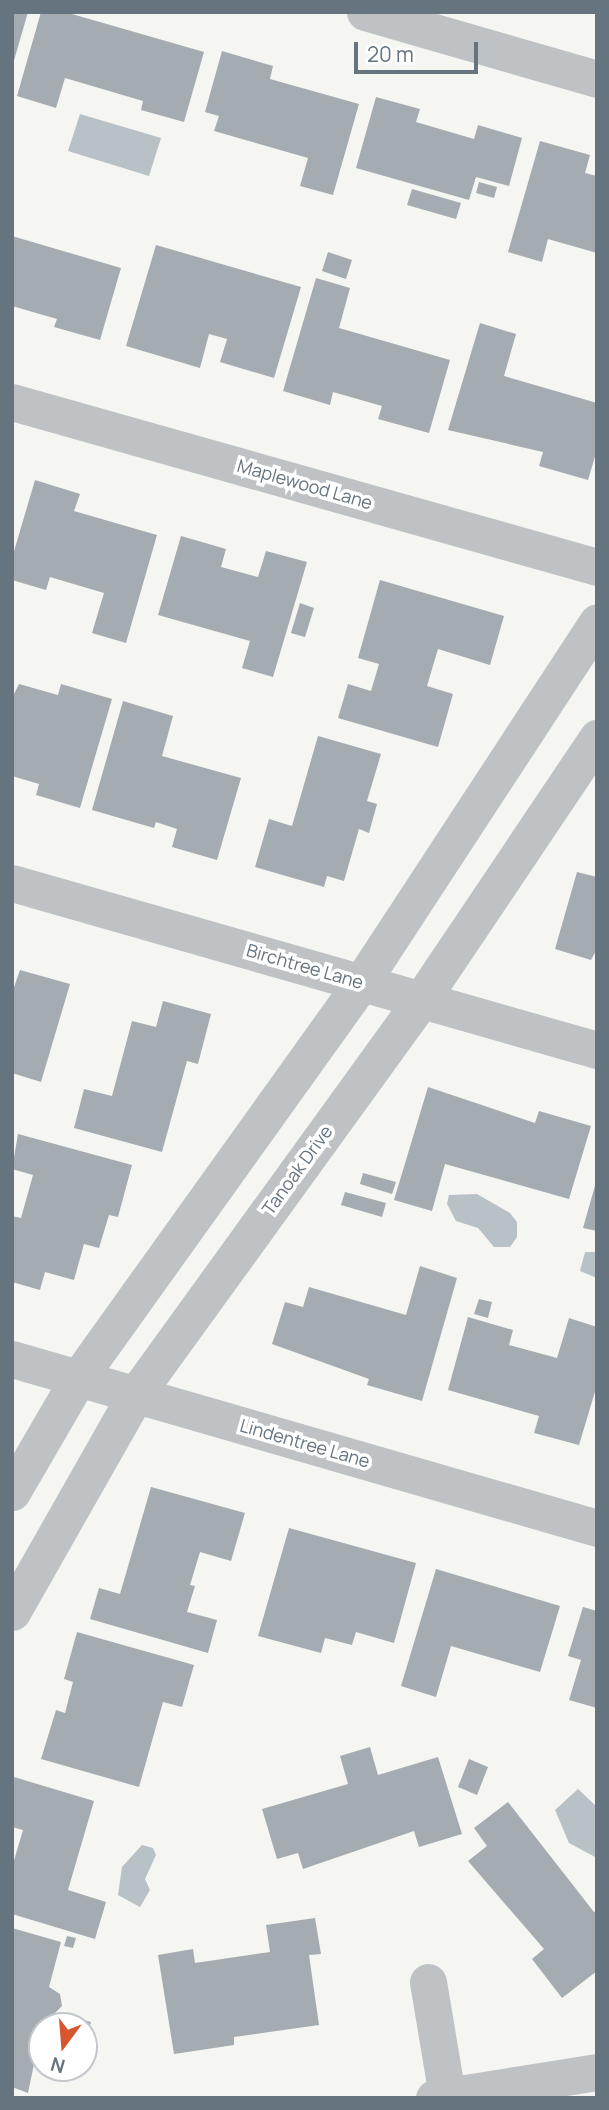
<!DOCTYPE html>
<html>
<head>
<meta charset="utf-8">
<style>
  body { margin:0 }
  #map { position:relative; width:609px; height:2110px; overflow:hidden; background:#f5f5f1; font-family:Manrope,sans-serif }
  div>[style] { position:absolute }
  .water>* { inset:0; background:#b7c1c6 }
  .building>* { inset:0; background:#a5acb1 }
  .street>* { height:37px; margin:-18.5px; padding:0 18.5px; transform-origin:18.5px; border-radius:18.5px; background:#bec2c5 }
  span { translate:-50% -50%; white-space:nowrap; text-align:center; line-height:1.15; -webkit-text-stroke:7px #fff; paint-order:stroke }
  .street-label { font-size:18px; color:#667480 }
  .frame { position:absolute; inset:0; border:14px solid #667480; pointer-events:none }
  .north { position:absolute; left:28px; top:2012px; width:70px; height:70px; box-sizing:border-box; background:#fff; border:2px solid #c2c7cc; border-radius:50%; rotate:196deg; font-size:19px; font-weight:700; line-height:28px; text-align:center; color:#667480 }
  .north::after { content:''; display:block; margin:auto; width:24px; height:32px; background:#d65630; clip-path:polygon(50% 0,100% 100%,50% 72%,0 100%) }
  .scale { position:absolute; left:354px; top:42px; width:124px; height:32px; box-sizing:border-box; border:4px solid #667480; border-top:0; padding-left:9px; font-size:21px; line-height:24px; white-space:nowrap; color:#667480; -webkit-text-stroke:5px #fff; paint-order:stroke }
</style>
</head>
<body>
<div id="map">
  <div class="water">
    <i style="clip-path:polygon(80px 114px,161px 138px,149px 176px,68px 151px)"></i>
    <i style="clip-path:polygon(477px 1194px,510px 1213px,517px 1222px,517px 1237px,510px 1247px,494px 1247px,478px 1228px,456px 1221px,447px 1204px,449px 1195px)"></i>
    <i style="clip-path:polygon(585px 1252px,597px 1252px,597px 1278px,580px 1271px)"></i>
    <i style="clip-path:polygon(578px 1789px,597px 1807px,597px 1858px,569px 1843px,555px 1810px)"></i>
    <i style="clip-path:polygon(142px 1845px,153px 1848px,156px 1855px,145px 1879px,150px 1890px,140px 1907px,118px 1895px,122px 1867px)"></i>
  </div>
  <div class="building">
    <i style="clip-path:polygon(12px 12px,28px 12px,13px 64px,12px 64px)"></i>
    <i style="clip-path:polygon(41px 12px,65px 12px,204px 52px,184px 122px,141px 110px,143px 101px,65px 78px,56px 108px,17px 96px)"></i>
    <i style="clip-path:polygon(222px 51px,273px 66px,270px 79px,359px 104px,333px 195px,300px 186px,308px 158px,214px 131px,219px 116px,205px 112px)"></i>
    <i style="clip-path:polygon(376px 97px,420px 109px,416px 122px,474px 139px,478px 125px,522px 138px,509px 186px,476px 177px,469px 200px,356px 168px)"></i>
    <i style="clip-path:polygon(540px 141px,590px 155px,585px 173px,597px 176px,597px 253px,548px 239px,542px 262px,508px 252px)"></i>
    <i style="clip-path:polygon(479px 182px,497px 187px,494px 198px,476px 193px)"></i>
    <i style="clip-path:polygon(412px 189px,461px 203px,456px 219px,407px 205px)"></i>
    <i style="clip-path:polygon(12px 236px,121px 268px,100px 340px,54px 327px,57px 319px,12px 306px)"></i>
    <i style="clip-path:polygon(156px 245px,301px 287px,274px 378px,220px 362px,227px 339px,209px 334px,200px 368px,126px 346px)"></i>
    <i style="clip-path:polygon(328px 252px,352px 260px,346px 279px,322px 271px)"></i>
    <i style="clip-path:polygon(316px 278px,350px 288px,339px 328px,450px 360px,429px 433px,378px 419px,382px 406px,333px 392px,330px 405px,283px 391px)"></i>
    <i style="clip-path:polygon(480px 323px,516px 334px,504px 376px,597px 403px,597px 450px,588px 480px,539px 466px,543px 452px,448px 430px)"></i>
    <i style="clip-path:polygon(35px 480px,80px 494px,74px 511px,157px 535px,126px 643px,92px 633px,104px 593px,50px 577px,46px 590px,12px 580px,12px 558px)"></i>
    <i style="clip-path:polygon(181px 536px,226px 549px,221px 567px,258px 577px,266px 551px,307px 562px,273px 677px,242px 668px,250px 641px,158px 615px)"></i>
    <i style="clip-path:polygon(380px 580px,504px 616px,490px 665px,438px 649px,427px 686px,453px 694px,438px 747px,338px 718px,348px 684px,371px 691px,379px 664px,358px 658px)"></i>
    <i style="clip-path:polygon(300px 603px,314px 608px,305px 637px,291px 633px)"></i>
    <i style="clip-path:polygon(19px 684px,58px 695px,61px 684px,112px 699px,80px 808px,36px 795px,39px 784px,12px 776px,12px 698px)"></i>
    <i style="clip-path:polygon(123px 701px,173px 716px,162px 756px,241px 778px,217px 860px,172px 847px,177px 829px,156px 822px,154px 828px,92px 810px)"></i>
    <i style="clip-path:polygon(318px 736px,381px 754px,367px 801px,377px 804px,369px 833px,359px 829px,344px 881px,327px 876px,324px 887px,255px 867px,269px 819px,292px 826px)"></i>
    <i style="clip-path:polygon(577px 872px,597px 877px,597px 949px,591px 960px,555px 949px)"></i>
    <i style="clip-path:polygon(20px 970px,70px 984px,41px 1082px,12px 1073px,12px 993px)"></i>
    <i style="clip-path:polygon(163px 1001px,211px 1014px,198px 1064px,187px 1061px,162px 1152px,74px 1128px,84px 1089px,112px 1096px,132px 1021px,156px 1027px)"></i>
    <i style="clip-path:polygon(428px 1087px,535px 1123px,539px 1111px,591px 1126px,569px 1199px,445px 1164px,432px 1211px,394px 1200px)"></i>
    <i style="clip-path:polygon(18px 1134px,132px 1165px,118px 1217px,109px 1215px,99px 1248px,84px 1244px,74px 1280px,45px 1272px,40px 1290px,12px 1282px,12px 1216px,21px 1218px,33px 1175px,12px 1169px)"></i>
    <i style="clip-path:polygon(363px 1173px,396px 1182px,392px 1194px,360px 1184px)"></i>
    <i style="clip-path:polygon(596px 1182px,597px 1182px,597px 1231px,583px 1228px)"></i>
    <i style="clip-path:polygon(345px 1192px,386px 1203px,382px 1217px,341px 1205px)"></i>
    <i style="clip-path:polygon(420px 1266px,457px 1278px,422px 1401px,367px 1385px,369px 1379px,272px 1344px,285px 1302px,303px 1307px,309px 1287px,406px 1315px)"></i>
    <i style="clip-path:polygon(479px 1299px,492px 1302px,488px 1318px,474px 1314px)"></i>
    <i style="clip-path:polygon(468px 1317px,513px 1330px,509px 1345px,557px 1358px,569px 1318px,597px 1327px,597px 1385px,579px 1445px,534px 1433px,539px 1416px,448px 1390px)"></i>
    <i style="clip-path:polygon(151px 1487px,245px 1513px,231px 1561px,200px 1552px,190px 1585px,195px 1586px,187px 1612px,217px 1620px,208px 1653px,90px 1619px,99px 1588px,120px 1594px)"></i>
    <i style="clip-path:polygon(289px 1528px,416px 1563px,394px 1643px,356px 1632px,352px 1645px,325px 1638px,321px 1653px,258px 1636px)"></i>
    <i style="clip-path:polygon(436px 1569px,560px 1606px,540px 1672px,451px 1646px,436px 1697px,401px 1686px)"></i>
    <i style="clip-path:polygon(583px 1607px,597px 1611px,597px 1708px,569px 1700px,581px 1660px,568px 1656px)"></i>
    <i style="clip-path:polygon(77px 1632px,194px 1665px,182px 1707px,163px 1702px,139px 1787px,41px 1759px,56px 1710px,65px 1713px,73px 1682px,64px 1679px)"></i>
    <i style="clip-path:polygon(370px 1747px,378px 1775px,438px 1757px,462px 1834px,419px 1847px,414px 1831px,303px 1869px,298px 1853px,277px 1859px,262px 1809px,348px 1784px,340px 1756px)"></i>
    <i style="clip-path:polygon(469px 1759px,488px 1767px,477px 1795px,458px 1787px)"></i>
    <i style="clip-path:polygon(14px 1777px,94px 1801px,68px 1890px,106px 1902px,95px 1939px,12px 1914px,12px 1867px,23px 1830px,12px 1827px)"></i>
    <i style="clip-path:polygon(508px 1802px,594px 1912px,597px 1910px,597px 1971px,562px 1998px,532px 1959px,544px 1949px,468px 1861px,487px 1846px,474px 1828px)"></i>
    <i style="clip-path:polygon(315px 1918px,321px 1954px,309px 1955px,319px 2025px,234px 2037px,234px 2045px,174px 2054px,158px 1955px,193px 1949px,195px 1963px,270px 1952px,266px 1925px)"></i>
    <i style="clip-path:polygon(12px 1928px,61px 1942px,49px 1987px,60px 1994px,62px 2006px,42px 2026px,28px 2093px,12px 2087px)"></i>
    <i style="clip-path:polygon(67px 1936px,76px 1938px,73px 1948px,64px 1946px)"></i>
    <i style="clip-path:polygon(71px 2017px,91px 2022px,85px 2043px,84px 2026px,68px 2026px)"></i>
  </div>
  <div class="street">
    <i style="left:365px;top:12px;width:241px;rotate:16.1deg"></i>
    <i style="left:12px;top:402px;width:608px;rotate:15.75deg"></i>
    <i style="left:12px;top:883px;width:608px;rotate:15.93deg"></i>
    <i style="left:12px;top:1359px;width:609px;rotate:16.11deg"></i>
    <i style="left:12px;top:1492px;width:133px;rotate:-59.8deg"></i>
    <i style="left:79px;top:1377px;width:485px;rotate:-54.4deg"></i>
    <i style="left:361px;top:983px;width:431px;rotate:-56.8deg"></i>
    <i style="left:12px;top:1612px;width:251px;rotate:-60.4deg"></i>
    <i style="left:136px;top:1394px;width:486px;rotate:-54.1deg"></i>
    <i style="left:421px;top:1000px;width:316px;rotate:-56.1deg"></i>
    <i style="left:428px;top:1982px;width:116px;rotate:80.5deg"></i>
    <i style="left:434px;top:2098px;width:165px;rotate:-9.1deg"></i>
  </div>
  <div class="street-label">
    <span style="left:305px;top:484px;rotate:16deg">Maplewood Lane</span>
    <span style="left:305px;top:966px;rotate:16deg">Birchtree Lane</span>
    <span style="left:297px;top:1170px;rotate:-54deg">Tanoak Drive</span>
    <span style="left:305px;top:1443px;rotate:16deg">Lindentree Lane</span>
  </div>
  <div class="frame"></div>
  <div class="north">N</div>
  <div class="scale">20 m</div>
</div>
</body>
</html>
